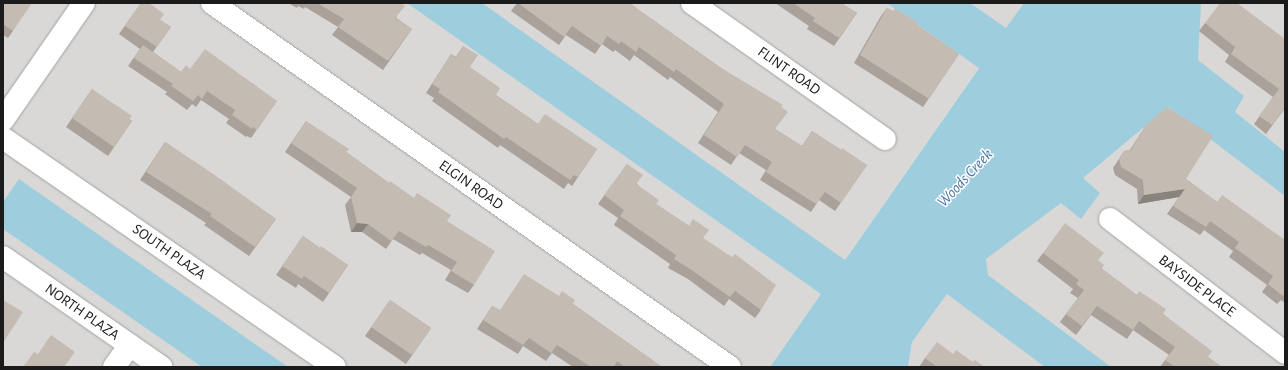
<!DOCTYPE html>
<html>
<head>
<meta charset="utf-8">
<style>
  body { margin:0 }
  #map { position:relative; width:1288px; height:370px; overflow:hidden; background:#ede9df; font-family:"Alegreya Sans",sans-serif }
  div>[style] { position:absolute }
  .residential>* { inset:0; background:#d9d8d7 }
  .water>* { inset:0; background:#9ecddd }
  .roads { filter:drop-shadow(0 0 1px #a2a2a2) drop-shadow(0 0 1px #a2a2a2) }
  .street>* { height:22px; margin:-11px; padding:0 11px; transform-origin:11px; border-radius:11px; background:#fff }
  .wall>* { inset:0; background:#a9a19a }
  .shaded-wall>* { inset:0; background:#89837d }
  .building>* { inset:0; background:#c4bbb3 }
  span { translate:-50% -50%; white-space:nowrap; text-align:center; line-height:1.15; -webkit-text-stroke:3px #fff; paint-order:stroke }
  .street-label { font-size:15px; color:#1b1b1b }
  .water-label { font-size:16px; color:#4676ac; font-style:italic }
  .frame { position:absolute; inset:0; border:4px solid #1b1b1b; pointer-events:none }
</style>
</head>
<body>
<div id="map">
  <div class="residential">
    <i style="clip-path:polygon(3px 3px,1024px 3px,770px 367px,3px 367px)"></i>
    <i style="clip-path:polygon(1184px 3px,1285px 3px,1285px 367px,908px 367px,912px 342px,947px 294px)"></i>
  </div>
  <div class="water">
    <i style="clip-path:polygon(407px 3px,482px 3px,845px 260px,979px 68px,887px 3px,970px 3px,1006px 28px,1024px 3px,1201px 3px,1198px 60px,1244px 96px,1235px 112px,1285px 152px,1285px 196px,1168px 107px,1083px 178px,1100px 193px,1081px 219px,1061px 203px,986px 259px,988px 275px,1111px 367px,1045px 367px,947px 294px,912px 342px,908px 367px,770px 367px,821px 294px)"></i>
    <i style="clip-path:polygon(19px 179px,288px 367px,202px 367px,3px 229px,3px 202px)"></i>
  </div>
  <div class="roads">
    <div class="street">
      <i style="left:212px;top:3px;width:633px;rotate:35.1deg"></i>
      <i style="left:692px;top:3px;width:236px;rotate:35.2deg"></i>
      <i style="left:3px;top:120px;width:142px;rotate:-55.3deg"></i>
      <i style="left:3px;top:138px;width:403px;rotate:34.6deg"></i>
      <i style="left:1110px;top:219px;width:220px;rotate:37.4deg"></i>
      <i style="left:3px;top:257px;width:193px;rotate:34.8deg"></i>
      <i style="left:114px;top:367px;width:27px;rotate:-54deg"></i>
    </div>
  </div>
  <div class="wall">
    <i style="clip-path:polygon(3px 3px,13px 31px,8px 38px,3px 35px)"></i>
    <i style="clip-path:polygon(141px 3px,160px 20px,171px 27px,153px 52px,181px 72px,190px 69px,277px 101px,251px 138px,247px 136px,246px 137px,226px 123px,229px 119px,201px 100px,196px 107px,192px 104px,187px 110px,165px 94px,167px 92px,128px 66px,140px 49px,119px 34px)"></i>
    <i style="clip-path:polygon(288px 3px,401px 3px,396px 18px,412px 29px,383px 70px,332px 35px,338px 27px,305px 7px,304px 9px,298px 6px,297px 8px)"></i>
    <i style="clip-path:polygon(517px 3px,629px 3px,721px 68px,781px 107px,775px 129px,802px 146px,812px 131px,841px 150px,867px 165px,835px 211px,819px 200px,811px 212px,760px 180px,766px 170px,739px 153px,731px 165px,698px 143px,718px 112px,670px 77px,668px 80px,634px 55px,630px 61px,615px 50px,613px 52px,602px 44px,595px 54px,566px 35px,559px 45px,511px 11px)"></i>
    <i style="clip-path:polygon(775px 3px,841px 3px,857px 13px,834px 46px,807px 29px,809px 26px)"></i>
    <i style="clip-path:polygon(887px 8px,917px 25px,959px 54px,923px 107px,854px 63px,881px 16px)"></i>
    <i style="clip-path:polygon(1205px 23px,1285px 39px,1285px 108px,1266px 134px,1254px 124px,1273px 97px,1225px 62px,1229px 55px,1199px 31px)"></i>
    <i style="clip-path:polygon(463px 46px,470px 67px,496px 95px,538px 124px,597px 149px,572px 186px,568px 183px,564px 189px,500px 145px,498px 148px,432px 101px,434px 98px,426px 93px,451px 54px,456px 57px)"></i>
    <i style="clip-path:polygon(92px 89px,132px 121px,108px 156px,66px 127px)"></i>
    <i style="clip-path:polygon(306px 121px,346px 152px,389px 183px,414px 198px,447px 221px,474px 285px,468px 293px,445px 280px,451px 270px,422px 253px,420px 255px,393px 239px,386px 249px,362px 232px,351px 232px,345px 205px,351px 197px,285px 152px)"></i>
    <i style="clip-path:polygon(1146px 125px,1186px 179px,1217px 202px,1285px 240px,1285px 303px,1281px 300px,1277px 304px,1262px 292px,1267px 285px,1229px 257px,1233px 251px,1204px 230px,1200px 235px,1167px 214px,1179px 197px,1138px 204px,1137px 189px,1115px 175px,1113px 168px,1124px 151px,1130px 150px)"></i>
    <i style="clip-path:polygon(165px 142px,276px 219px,249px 256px,204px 225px,206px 223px,140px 180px)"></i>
    <i style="clip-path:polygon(627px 164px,637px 184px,656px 204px,689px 226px,703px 238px,761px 310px,755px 318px,729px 299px,724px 306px,688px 279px,668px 268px,670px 264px,614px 225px,618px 218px,598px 204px)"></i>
    <i style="clip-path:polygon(303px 236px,320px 248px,348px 265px,323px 302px,298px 284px,296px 288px,276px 275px)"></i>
    <i style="clip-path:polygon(1043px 253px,1099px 261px,1102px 269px,1137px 295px,1163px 314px,1208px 357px,1222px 367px,1160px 367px,1169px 355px,1133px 330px,1127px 339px,1091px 315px,1076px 335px,1060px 322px,1078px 298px,1070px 293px,1073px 289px,1037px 261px)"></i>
    <i style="clip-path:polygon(559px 296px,573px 304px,662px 367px,573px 367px,552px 353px,546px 361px,523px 346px,518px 354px,477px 329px,492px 306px,500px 310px)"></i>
    <i style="clip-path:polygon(390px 300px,431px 328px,406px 364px,365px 336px)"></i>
    <i style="clip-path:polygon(953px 354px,985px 367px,919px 367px,925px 358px)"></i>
  </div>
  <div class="shaded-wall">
    <i style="clip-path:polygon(1185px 189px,1179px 197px,1138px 204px,1144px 195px)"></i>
    <i style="clip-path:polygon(357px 223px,368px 224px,362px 232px,351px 232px)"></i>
  </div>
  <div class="building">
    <i style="clip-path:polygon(3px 3px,32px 3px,13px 31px,3px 24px)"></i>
    <i style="clip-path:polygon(141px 3px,149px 3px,164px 14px,160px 20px,171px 27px,157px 47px,125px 26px)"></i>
    <i style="clip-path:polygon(317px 3px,401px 3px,405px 6px,395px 18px,412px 29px,388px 61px,338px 27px,344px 19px)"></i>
    <i style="clip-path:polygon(518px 3px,629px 3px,721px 68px,783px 105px,781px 107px,788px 112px,775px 129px,802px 146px,812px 131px,841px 150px,842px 148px,867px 165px,841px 203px,825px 192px,816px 204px,766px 172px,772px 162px,745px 145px,737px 157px,704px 135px,724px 104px,676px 69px,674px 72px,639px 47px,636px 52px,621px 41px,619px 44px,607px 36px,601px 46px,572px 26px,564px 37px)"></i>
    <i style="clip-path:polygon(793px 3px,841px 3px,857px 13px,839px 38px,813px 21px,815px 18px)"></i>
    <i style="clip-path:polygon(1220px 3px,1237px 3px,1285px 39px,1285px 107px,1272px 125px,1259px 116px,1279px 89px,1231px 54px,1235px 47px,1205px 23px)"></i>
    <i style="clip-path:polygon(887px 8px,893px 11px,895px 8px,918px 23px,917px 25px,959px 54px,929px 99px,860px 55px)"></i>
    <i style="clip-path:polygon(143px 45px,181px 72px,186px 65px,190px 69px,205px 49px,277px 101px,257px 130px,253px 127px,252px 129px,232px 115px,235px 110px,207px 91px,202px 99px,198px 95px,193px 101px,171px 86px,173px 84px,134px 58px)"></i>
    <i style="clip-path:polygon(463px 46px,478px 55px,470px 67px,500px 88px,496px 95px,538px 124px,545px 114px,597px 149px,578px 177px,574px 175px,570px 180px,506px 137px,504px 139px,438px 92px,440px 89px,432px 84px,451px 54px,456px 58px)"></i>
    <i style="clip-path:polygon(92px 89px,132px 116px,129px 119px,132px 121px,114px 147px,72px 118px)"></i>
    <i style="clip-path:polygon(1167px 107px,1213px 136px,1186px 179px,1217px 202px,1222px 195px,1285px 240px,1285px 294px,1283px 296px,1268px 284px,1273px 276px,1235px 248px,1239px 242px,1210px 221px,1206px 227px,1173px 206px,1185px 189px,1144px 195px,1143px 180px,1121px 167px,1119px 159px,1124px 151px,1131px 150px,1146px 125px)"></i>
    <i style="clip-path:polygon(306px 121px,349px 149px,346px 152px,389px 183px,390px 181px,414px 198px,417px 193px,451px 215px,447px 221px,495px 251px,474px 285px,451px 271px,457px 262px,428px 245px,426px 247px,399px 231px,391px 241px,368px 224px,357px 223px,351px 197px,357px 188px,291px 143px)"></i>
    <i style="clip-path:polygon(165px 142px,209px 171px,276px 219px,255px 247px,210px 216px,212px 214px,146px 172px)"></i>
    <i style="clip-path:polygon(627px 164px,643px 175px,636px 184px,659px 200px,656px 204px,689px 226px,693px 219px,709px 230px,703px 238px,732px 257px,735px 254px,776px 285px,761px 310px,735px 291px,730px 297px,693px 271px,674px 259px,676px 255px,620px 216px,624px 210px,604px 195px)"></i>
    <i style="clip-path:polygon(1065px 223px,1104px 253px,1098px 260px,1104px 265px,1102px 269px,1137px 295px,1139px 291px,1166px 309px,1163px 314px,1212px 351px,1208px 357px,1222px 367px,1175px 367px,1165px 360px,1175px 347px,1139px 321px,1133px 330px,1097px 306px,1082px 326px,1066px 314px,1084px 290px,1076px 284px,1079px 280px,1043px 253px)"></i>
    <i style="clip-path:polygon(303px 236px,320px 248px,321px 246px,348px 265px,329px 293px,304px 276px,302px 279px,282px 266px)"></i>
    <i style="clip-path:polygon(524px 274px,559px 296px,562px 291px,575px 300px,573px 304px,662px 367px,625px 367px,617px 361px,614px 367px,591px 367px,557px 345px,551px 353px,529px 338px,523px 345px,483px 320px,492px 306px,500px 310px)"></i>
    <i style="clip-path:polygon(3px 300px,23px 312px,3px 343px)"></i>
    <i style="clip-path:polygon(390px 300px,431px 328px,412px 355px,371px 327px)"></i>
    <i style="clip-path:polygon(51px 335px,75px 352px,64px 367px,23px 367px,34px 352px,38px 354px)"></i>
    <i style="clip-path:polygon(937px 342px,953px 354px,956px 350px,973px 362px,975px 360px,985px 367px,937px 367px,925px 358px)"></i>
  </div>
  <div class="street-label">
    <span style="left:789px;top:71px;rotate:35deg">FLINT ROAD</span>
    <span style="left:471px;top:185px;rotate:35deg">ELGIN ROAD</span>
    <span style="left:169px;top:252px;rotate:35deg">SOUTH PLAZA</span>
    <span style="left:1197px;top:286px;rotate:37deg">BAYSIDE PLACE</span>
    <span style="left:82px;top:312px;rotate:35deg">NORTH PLAZA</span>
  </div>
  <div class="water-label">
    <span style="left:965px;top:178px;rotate:-47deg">Woods Creek</span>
  </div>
  <div class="frame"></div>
</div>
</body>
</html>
